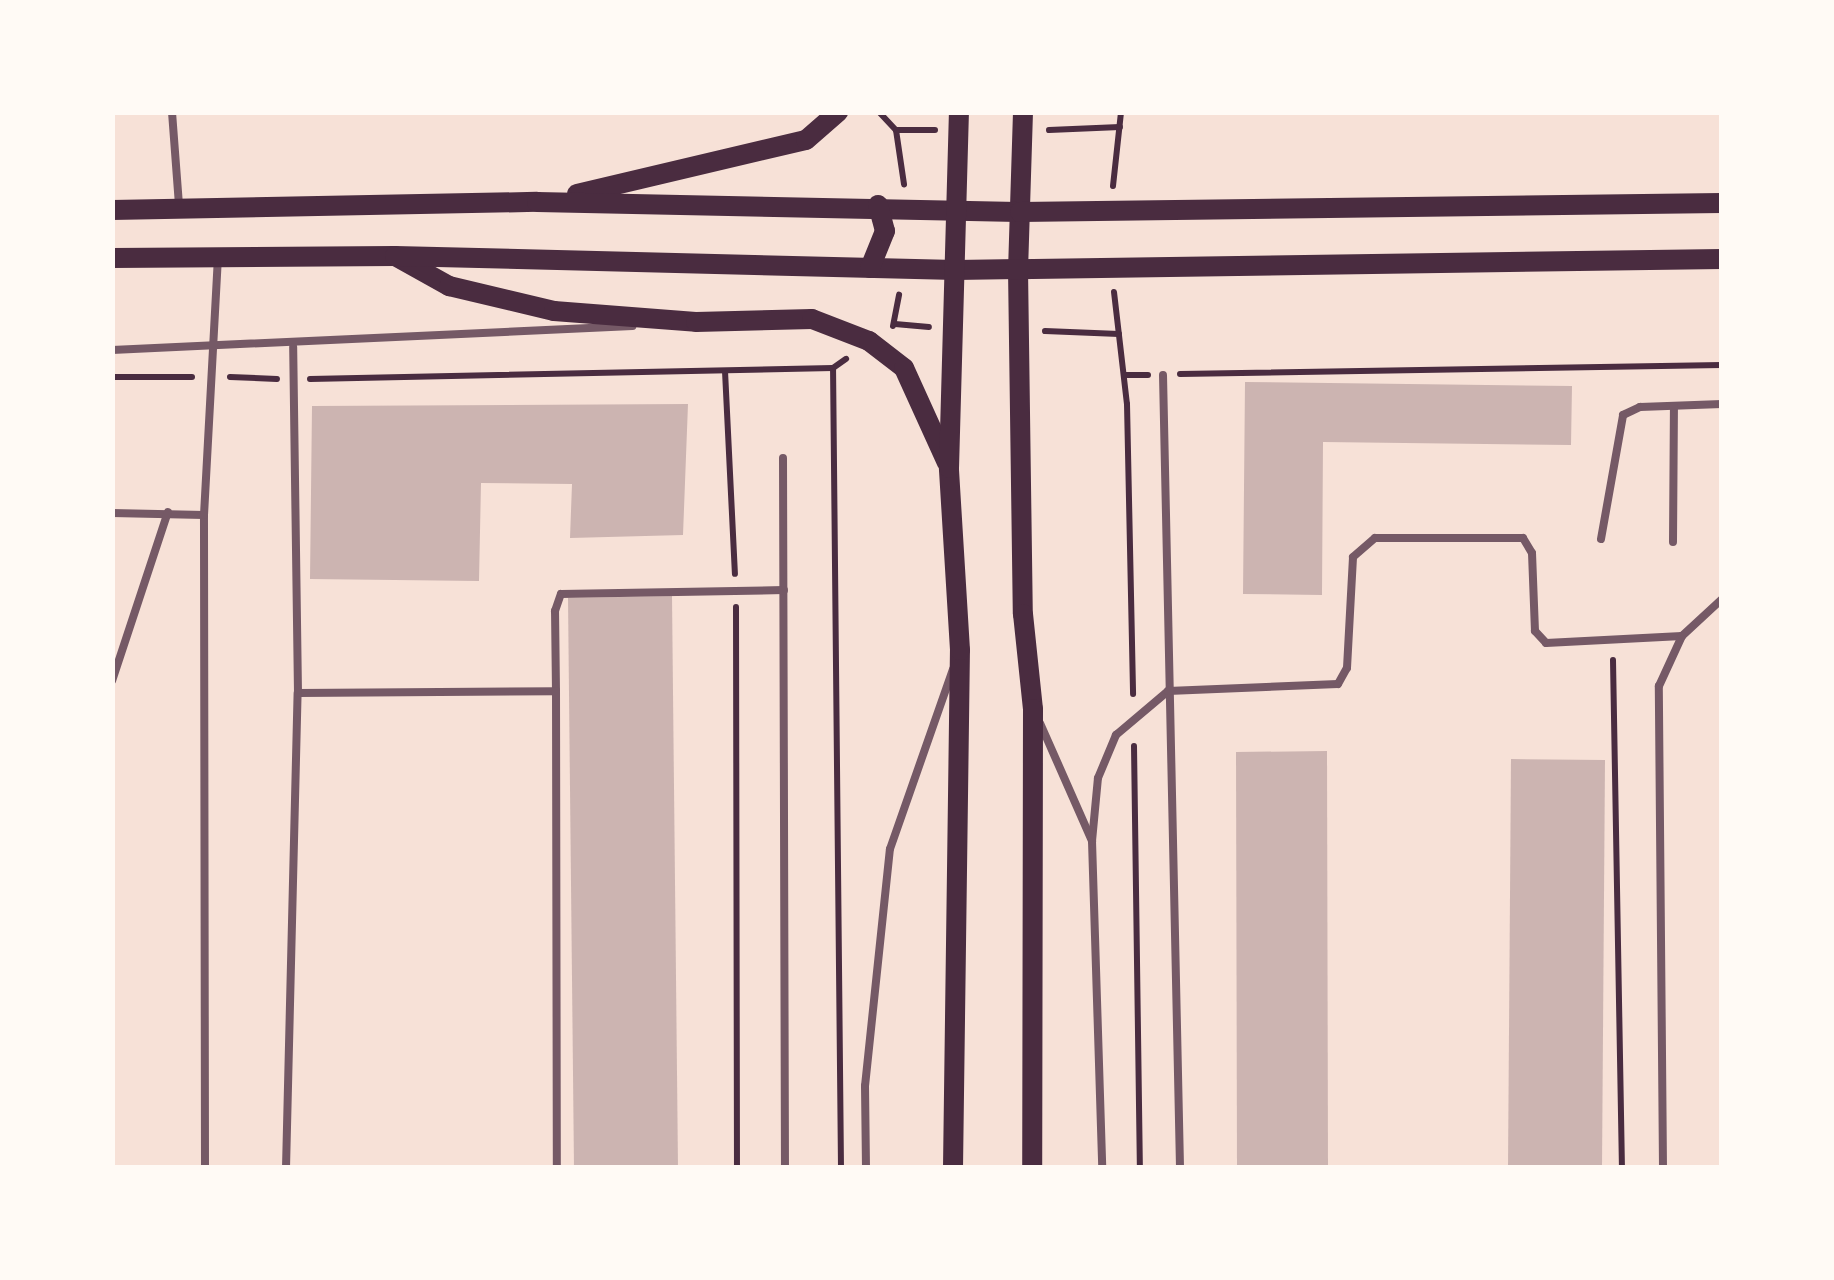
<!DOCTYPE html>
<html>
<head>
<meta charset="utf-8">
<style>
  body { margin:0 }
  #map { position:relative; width:1834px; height:1280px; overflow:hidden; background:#f7e1d7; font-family:Roboto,sans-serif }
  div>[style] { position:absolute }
  .building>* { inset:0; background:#ccb4b1 }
  .path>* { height:6px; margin:-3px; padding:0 3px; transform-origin:3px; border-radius:3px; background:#4a2c40 }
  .service>* { height:8px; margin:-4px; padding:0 4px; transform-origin:4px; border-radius:4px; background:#755966 }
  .secondary>* { height:20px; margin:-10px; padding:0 10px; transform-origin:10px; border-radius:10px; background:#4a2c40 }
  span { translate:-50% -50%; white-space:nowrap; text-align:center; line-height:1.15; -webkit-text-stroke:10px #fffaf5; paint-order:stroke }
  .frame { position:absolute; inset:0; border:115px solid #fffaf5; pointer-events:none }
</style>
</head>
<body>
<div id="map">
  <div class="building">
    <i style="clip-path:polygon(1245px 382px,1572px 386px,1571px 445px,1323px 442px,1322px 595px,1243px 594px)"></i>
    <i style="clip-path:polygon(688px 404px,683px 535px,570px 538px,572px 484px,481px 483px,479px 581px,310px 579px,312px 406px)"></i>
    <i style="clip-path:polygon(672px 596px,678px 1168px,574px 1168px,568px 598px)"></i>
    <i style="clip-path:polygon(1327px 751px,1328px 1168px,1237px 1168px,1236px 752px)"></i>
    <i style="clip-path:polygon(1511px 759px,1605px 760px,1602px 1168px,1508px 1168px)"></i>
  </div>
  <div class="path">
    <i style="left:879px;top:112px;width:25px;rotate:47deg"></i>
    <i style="left:896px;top:130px;width:55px;rotate:81.6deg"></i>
    <i style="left:896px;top:130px;width:39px"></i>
    <i style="left:1049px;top:130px;width:71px;rotate:-2.4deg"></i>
    <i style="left:1113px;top:186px;width:74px;rotate:-83.8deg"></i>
    <i style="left:1114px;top:292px;width:113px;rotate:83.4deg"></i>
    <i style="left:1127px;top:404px;width:290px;rotate:88.8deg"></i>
    <i style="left:895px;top:324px;width:34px;rotate:5deg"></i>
    <i style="left:893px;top:326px;width:32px;rotate:-79deg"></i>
    <i style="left:1045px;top:331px;width:74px;rotate:2.3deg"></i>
    <i style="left:725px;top:371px;width:203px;rotate:87.2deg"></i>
    <i style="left:1180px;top:374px;width:542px;rotate:-0.95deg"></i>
    <i style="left:1124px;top:375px;width:24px"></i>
    <i style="left:112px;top:377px;width:80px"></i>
    <i style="left:230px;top:377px;width:47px;rotate:2.4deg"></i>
    <i style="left:310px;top:379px;width:523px;rotate:-1.2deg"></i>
    <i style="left:736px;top:607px;width:561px;rotate:89.9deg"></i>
    <i style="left:1613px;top:660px;width:508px;rotate:88.99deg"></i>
    <i style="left:1134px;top:746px;width:422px;rotate:89.2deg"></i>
    <i style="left:841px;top:1168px;width:800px;rotate:-90.57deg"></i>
    <i style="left:833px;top:368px;width:16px;rotate:-35deg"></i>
  </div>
  <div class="service">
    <i style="left:172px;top:112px;width:94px;rotate:85.7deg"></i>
    <i style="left:112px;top:350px;width:521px;rotate:-2.64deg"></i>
    <i style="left:1163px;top:375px;width:793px;rotate:88.77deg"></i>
    <i style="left:783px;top:458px;width:710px;rotate:89.84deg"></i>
    <i style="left:112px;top:513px;width:92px;rotate:1.2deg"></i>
    <i style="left:1601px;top:539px;width:126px;rotate:-79.9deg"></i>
    <i style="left:1623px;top:415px;width:19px;rotate:-25deg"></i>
    <i style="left:1640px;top:407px;width:82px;rotate:-2.1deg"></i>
    <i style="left:1673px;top:542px;width:136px;rotate:-89.6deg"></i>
    <i style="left:112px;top:681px;width:178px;rotate:-71.7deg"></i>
    <i style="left:556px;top:691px;width:80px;rotate:-90.7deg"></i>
    <i style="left:555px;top:611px;width:18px;rotate:-71deg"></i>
    <i style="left:561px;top:594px;width:223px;rotate:-1deg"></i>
    <i style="left:298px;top:693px;width:258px;rotate:-0.4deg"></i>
    <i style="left:556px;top:691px;width:477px;rotate:89.9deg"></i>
    <i style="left:1040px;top:723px;width:129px;rotate:66.2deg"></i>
    <i style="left:1092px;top:841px;width:327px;rotate:88.2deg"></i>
    <i style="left:1092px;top:841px;width:63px;rotate:-84.6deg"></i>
    <i style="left:1098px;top:778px;width:47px;rotate:-67.3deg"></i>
    <i style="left:1116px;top:735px;width:68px;rotate:-40.2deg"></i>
    <i style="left:1168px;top:691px;width:170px;rotate:-2.4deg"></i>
    <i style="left:1338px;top:684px;width:18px;rotate:-61deg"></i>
    <i style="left:1347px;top:668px;width:111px;rotate:-86.9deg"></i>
    <i style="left:1353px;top:557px;width:29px;rotate:-41deg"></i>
    <i style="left:1375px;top:538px;width:148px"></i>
    <i style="left:1523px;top:538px;width:17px;rotate:59deg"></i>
    <i style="left:1532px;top:553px;width:78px;rotate:87.8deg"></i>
    <i style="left:1535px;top:631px;width:16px;rotate:47deg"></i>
    <i style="left:1546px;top:643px;width:136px;rotate:-2.9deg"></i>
    <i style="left:205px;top:1168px;width:653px;rotate:-90.09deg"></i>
    <i style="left:204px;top:515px;width:258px;rotate:-86.9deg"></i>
    <i style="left:286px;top:1168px;width:475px;rotate:-88.6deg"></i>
    <i style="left:298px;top:693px;width:346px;rotate:-90.8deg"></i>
    <i style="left:866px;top:1168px;width:82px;rotate:-90.7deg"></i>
    <i style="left:865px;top:1086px;width:238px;rotate:-84deg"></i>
    <i style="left:890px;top:849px;width:191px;rotate:-70.7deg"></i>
    <i style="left:1663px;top:1168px;width:482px;rotate:-90.5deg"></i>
    <i style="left:1659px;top:686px;width:55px;rotate:-65.3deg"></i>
    <i style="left:1682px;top:636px;width:54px;rotate:-42.8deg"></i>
  </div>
  <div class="secondary">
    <i style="left:1023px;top:112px;width:157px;rotate:91.8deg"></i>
    <i style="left:1018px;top:269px;width:345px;rotate:89.2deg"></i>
    <i style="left:1023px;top:614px;width:96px;rotate:84deg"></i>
    <i style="left:1033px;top:709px;width:459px;rotate:90.1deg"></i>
    <i style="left:577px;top:194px;width:235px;rotate:-13.3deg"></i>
    <i style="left:806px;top:140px;width:43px;rotate:-41.2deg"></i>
    <i style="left:112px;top:210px;width:425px;rotate:-1.1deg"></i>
    <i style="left:537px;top:202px;width:483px;rotate:1.2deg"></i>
    <i style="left:1020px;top:212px;width:702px;rotate:-0.73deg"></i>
    <i style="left:397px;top:257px;width:60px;rotate:29.1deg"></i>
    <i style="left:449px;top:286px;width:108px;rotate:13.4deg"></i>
    <i style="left:554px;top:311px;width:142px;rotate:4.4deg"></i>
    <i style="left:696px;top:322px;width:116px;rotate:-1.5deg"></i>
    <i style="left:812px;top:319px;width:61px;rotate:21.1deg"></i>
    <i style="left:869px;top:341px;width:44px;rotate:37.6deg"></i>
    <i style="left:904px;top:368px;width:104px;rotate:65.6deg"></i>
    <i style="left:112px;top:258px;width:283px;rotate:-0.4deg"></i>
    <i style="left:395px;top:256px;width:561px;rotate:1.43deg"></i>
    <i style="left:956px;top:270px;width:766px;rotate:-0.82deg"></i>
    <i style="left:870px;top:268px;width:40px;rotate:-68deg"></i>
    <i style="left:885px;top:231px;width:27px;rotate:-105deg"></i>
    <i style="left:953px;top:1168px;width:518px;rotate:-89.23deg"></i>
    <i style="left:960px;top:650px;width:182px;rotate:-93.5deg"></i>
    <i style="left:949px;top:468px;width:356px;rotate:-88.4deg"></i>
  </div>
  <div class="frame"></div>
</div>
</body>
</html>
